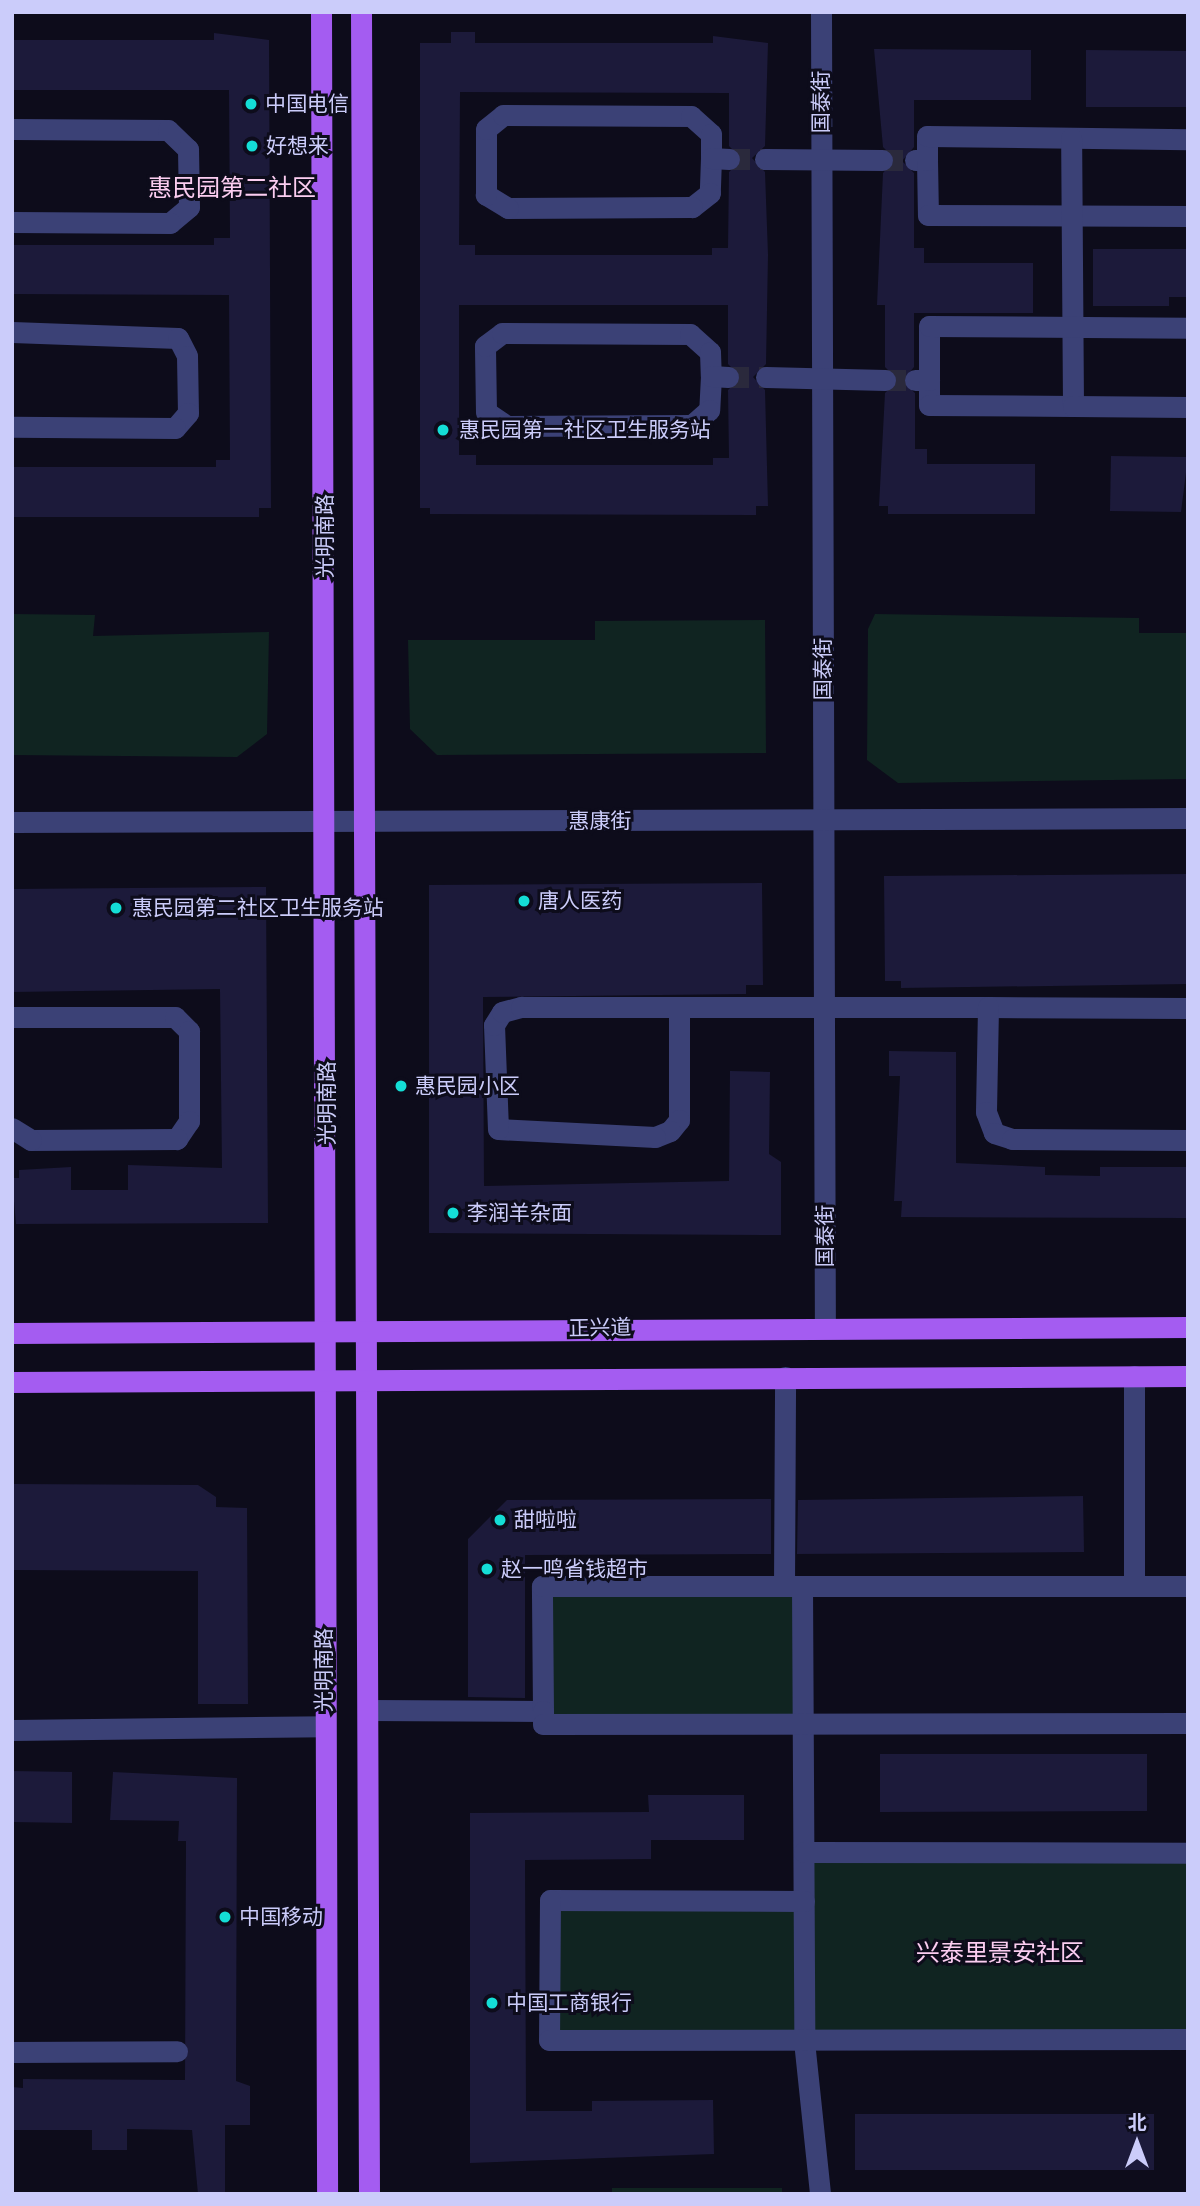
<!DOCTYPE html>
<html>
<head>
<meta charset="utf-8">
<style>
  body { margin:0 }
  #map { position:relative; width:1200px; height:2206px; overflow:hidden; background:#0d0c1b; font-family:"PT Sans Narrow","Noto Sans SC",sans-serif }
  div>[style] { position:absolute }
  .green>* { inset:0; background:#102421 }
  .building>* { inset:0; background:#1c1a3a }
  .minor-tunnel>* { height:21px; margin-top:-10.5px; transform-origin:0; background:repeating-linear-gradient(90deg,#2a293c 0 21px,transparent 0 31px) }
  .minor>* { height:21px; margin:-10.5px; padding:0 10.5px; transform-origin:10.5px; border-radius:10.5px; background:#3b4176 }
  .major>* { height:21px; margin:-10.5px; padding:0 10.5px; transform-origin:10.5px; border-radius:10.5px; background:#a45cf1 }
  .dots>* { width:19px; height:19px; translate:-50% -50%; box-sizing:border-box; border:4px solid #0d0c1b; border-radius:50% }
  span { translate:-50% -50%; white-space:nowrap; text-align:center; line-height:1.15; -webkit-text-stroke:6px #0d0c1b; paint-order:stroke }
  .street-label { font-size:21px; color:#cbccfa }
  .poi-label { font-size:21px; color:#cbccfa }
  .left { translate:0 -50%; text-align:left }
  .quarter-label { font-size:24px; color:#fbcdf0 }
  .frame { position:absolute; inset:0; border:14px solid #cbccfa; pointer-events:none }
  .north { position:absolute; left:1102px; top:2108px; width:70px; height:70px; -webkit-text-stroke:5px #0d0c1b; paint-order:stroke; rotate:0deg; font-size:19px; font-weight:700; line-height:28px; text-align:center; color:#cbccfa }
  .north::after { content:''; display:block; margin:auto; width:24px; height:32px; background:#cbccfa; clip-path:polygon(50% 0,100% 100%,50% 72%,0 100%) }
</style>
</head>
<body>
<div id="map">
  <div class="green">
    <i style="clip-path:polygon(12px 614px,95px 615px,93px 636px,269px 632px,267px 734px,237px 757px,12px 755px)"></i>
    <i style="clip-path:polygon(875px 614px,1139px 618px,1139px 633px,1188px 633px,1188px 779px,898px 783px,867px 760px,868px 629px)"></i>
    <i style="clip-path:polygon(765px 620px,766px 753px,437px 755px,410px 729px,408px 640px,595px 640px,595px 621px)"></i>
    <i style="clip-path:polygon(547px 1592px,794px 1592px,794px 1719px,548px 1719px)"></i>
    <i style="clip-path:polygon(811px 1858px,1188px 1858px,1188px 2035px,811px 2035px)"></i>
    <i style="clip-path:polygon(557px 1906px,798px 1906px,796px 2034px,555px 2032px)"></i>
    <i style="clip-path:polygon(612px 2188px,782px 2188px,782px 2194px,612px 2194px)"></i>
  </div>
  <div class="building">
    <i style="clip-path:polygon(evenodd,451px 32px,475px 32px,475px 43px,713px 43px,713px 36px,768px 43px,765px 146px,752px 158px,765px 172px,768px 255px,766px 364px,753px 377px,765px 390px,768px 506px,756px 506px,756px 515px,430px 514px,430px 508px,420px 508px,420px 43px,451px 43px,451px 32px,460px 92px,729px 93px,729px 146px,742px 159px,729px 172px,728px 248px,712px 248px,712px 255px,475px 255px,475px 245px,459px 245px,460px 92px,451px 32px,459px 305px,728px 305px,728px 364px,741px 377px,728px 390px,729px 458px,713px 458px,713px 465px,476px 465px,476px 455px,459px 455px,459px 305px)"></i>
    <i style="clip-path:polygon(214px 33px,269px 40px,271px 508px,259px 508px,259px 517px,12px 517px,12px 467px,216px 467px,216px 460px,230px 460px,229px 295px,12px 294px,12px 245px,214px 245px,214px 238px,230px 238px,229px 90px,12px 90px,12px 40px,214px 40px)"></i>
    <i style="clip-path:polygon(874px 49px,1031px 50px,1031px 100px,914px 100px,914px 147px,902px 161px,914px 173px,914px 248px,924px 248px,924px 263px,1033px 263px,1033px 313px,914px 313px,914px 367px,902px 381px,915px 393px,915px 449px,927px 449px,927px 464px,1035px 464px,1035px 514px,888px 514px,888px 506px,879px 506px,885px 393px,898px 380px,885px 367px,885px 305px,877px 305px,883px 173px,895px 159px,883px 147px)"></i>
    <i style="clip-path:polygon(1086px 50px,1188px 51px,1188px 107px,1086px 107px)"></i>
    <i style="clip-path:polygon(1093px 249px,1188px 249px,1188px 297px,1169px 297px,1169px 306px,1093px 306px)"></i>
    <i style="clip-path:polygon(1111px 456px,1188px 457px,1181px 512px,1110px 511px)"></i>
    <i style="clip-path:polygon(1188px 874px,1188px 984px,901px 988px,901px 981px,885px 981px,884px 876px)"></i>
    <i style="clip-path:polygon(762px 883px,763px 985px,746px 985px,746px 994px,483px 997px,484px 1186px,729px 1181px,730px 1071px,770px 1072px,769px 1154px,781px 1162px,781px 1235px,429px 1233px,429px 885px)"></i>
    <i style="clip-path:polygon(266px 887px,268px 1223px,16px 1224px,12px 1178px,19px 1178px,19px 1170px,71px 1167px,71px 1190px,128px 1190px,128px 1165px,222px 1168px,220px 989px,12px 992px,12px 889px)"></i>
    <i style="clip-path:polygon(889px 1051px,956px 1052px,956px 1163px,1045px 1167px,1045px 1175px,1100px 1176px,1100px 1167px,1188px 1167px,1188px 1218px,901px 1217px,902px 1201px,894px 1201px,900px 1076px,889px 1076px)"></i>
    <i style="clip-path:polygon(12px 1484px,198px 1485px,216px 1497px,216px 1507px,247px 1508px,248px 1704px,198px 1704px,198px 1571px,12px 1570px)"></i>
    <i style="clip-path:polygon(1083px 1496px,1084px 1552px,797px 1554px,798px 1500px)"></i>
    <i style="clip-path:polygon(771px 1499px,771px 1554px,525px 1555px,525px 1698px,468px 1697px,468px 1539px,507px 1500px)"></i>
    <i style="clip-path:polygon(880px 1754px,1147px 1754px,1147px 1811px,880px 1812px)"></i>
    <i style="clip-path:polygon(12px 1771px,72px 1772px,72px 1823px,12px 1822px)"></i>
    <i style="clip-path:polygon(113px 1772px,237px 1778px,236px 2081px,250px 2086px,250px 2125px,225px 2125px,225px 2194px,198px 2194px,192px 2130px,127px 2129px,127px 2150px,92px 2150px,92px 2130px,12px 2130px,12px 2087px,23px 2088px,23px 2079px,185px 2080px,186px 1841px,178px 1841px,179px 1821px,110px 1820px)"></i>
    <i style="clip-path:polygon(648px 1795px,744px 1795px,744px 1840px,651px 1840px,651px 1859px,525px 1860px,526px 2111px,592px 2111px,592px 2101px,713px 2100px,714px 2154px,470px 2163px,470px 1813px,649px 1812px)"></i>
    <i style="clip-path:polygon(855px 2114px,1154px 2114px,1154px 2170px,855px 2170px)"></i>
  </div>
  <div class="minor-tunnel">
    <i style="left:729px;top:159px;width:36px"></i>
    <i style="left:882px;top:160px;width:33px"></i>
    <i style="left:728px;top:377px;width:38px"></i>
    <i style="left:885px;top:380px;width:30px"></i>
  </div>
  <div class="minor">
    <i style="left:821px;top:12px;width:1314px;rotate:89.83deg"></i>
    <i style="left:12px;top:129px;width:156px;rotate:0.4deg"></i>
    <i style="left:168px;top:130px;width:28px;rotate:44deg"></i>
    <i style="left:188px;top:149px;width:58px;rotate:89deg"></i>
    <i style="left:189px;top:207px;width:25px;rotate:140deg"></i>
    <i style="left:170px;top:223px;width:158px;rotate:-179.6deg"></i>
    <i style="left:711px;top:158px;width:35px;rotate:92deg"></i>
    <i style="left:710px;top:193px;width:23px;rotate:142deg"></i>
    <i style="left:692px;top:207px;width:184px;rotate:179.7deg"></i>
    <i style="left:508px;top:208px;width:26px;rotate:-149deg"></i>
    <i style="left:486px;top:195px;width:66px;rotate:-90deg"></i>
    <i style="left:486px;top:129px;width:22px;rotate:-39deg"></i>
    <i style="left:503px;top:115px;width:188px;rotate:0.3deg"></i>
    <i style="left:691px;top:116px;width:27px;rotate:42deg"></i>
    <i style="left:711px;top:134px;width:24px;rotate:90deg"></i>
    <i style="left:711px;top:158px;width:18px;rotate:3deg"></i>
    <i style="left:765px;top:159px;width:117px;rotate:0.5deg"></i>
    <i style="left:915px;top:160px;width:12px"></i>
    <i style="left:927px;top:160px;width:55px;rotate:89deg"></i>
    <i style="left:928px;top:215px;width:260px;rotate:0.2deg"></i>
    <i style="left:927px;top:160px;width:24px;rotate:-90deg"></i>
    <i style="left:927px;top:136px;width:261px;rotate:0.7deg"></i>
    <i style="left:12px;top:332px;width:166px;rotate:2.1deg"></i>
    <i style="left:178px;top:338px;width:20px;rotate:63deg"></i>
    <i style="left:187px;top:356px;width:57px;rotate:89deg"></i>
    <i style="left:188px;top:413px;width:20px;rotate:131deg"></i>
    <i style="left:175px;top:428px;width:163px;rotate:-179.6deg"></i>
    <i style="left:711px;top:376px;width:34px;rotate:93deg"></i>
    <i style="left:709px;top:410px;width:23px;rotate:139deg"></i>
    <i style="left:692px;top:425px;width:185px;rotate:179.7deg"></i>
    <i style="left:507px;top:426px;width:25px;rotate:-146deg"></i>
    <i style="left:486px;top:412px;width:66px;rotate:-90.9deg"></i>
    <i style="left:485px;top:346px;width:21px;rotate:-37deg"></i>
    <i style="left:502px;top:333px;width:188px;rotate:0.3deg"></i>
    <i style="left:690px;top:334px;width:27px;rotate:42deg"></i>
    <i style="left:710px;top:352px;width:24px;rotate:88deg"></i>
    <i style="left:711px;top:376px;width:17px;rotate:3deg"></i>
    <i style="left:766px;top:377px;width:119px;rotate:1.4deg"></i>
    <i style="left:915px;top:380px;width:14px"></i>
    <i style="left:929px;top:380px;width:25px;rotate:90deg"></i>
    <i style="left:929px;top:405px;width:144px;rotate:0.4deg"></i>
    <i style="left:1073px;top:406px;width:268px;rotate:-90.4deg"></i>
    <i style="left:929px;top:380px;width:54px;rotate:-90deg"></i>
    <i style="left:929px;top:326px;width:259px;rotate:0.4deg"></i>
    <i style="left:1073px;top:406px;width:115px;rotate:0.5deg"></i>
    <i style="left:12px;top:822px;width:1176px;rotate:-0.19deg"></i>
    <i style="left:679px;top:1007px;width:113px;rotate:90deg"></i>
    <i style="left:679px;top:1120px;width:14px;rotate:129deg"></i>
    <i style="left:670px;top:1131px;width:16px;rotate:158deg"></i>
    <i style="left:655px;top:1137px;width:157px;rotate:-177.1deg"></i>
    <i style="left:498px;top:1129px;width:104px;rotate:-92.2deg"></i>
    <i style="left:494px;top:1025px;width:15px;rotate:-58deg"></i>
    <i style="left:502px;top:1012px;width:20px;rotate:-15deg"></i>
    <i style="left:521px;top:1007px;width:467px"></i>
    <i style="left:988px;top:1007px;width:200px;rotate:0.3deg"></i>
    <i style="left:988px;top:1007px;width:105px;rotate:91.1deg"></i>
    <i style="left:986px;top:1112px;width:22px;rotate:69deg"></i>
    <i style="left:994px;top:1133px;width:19px;rotate:18deg"></i>
    <i style="left:1012px;top:1139px;width:176px;rotate:0.3deg"></i>
    <i style="left:12px;top:1017px;width:163px"></i>
    <i style="left:175px;top:1017px;width:20px;rotate:45deg"></i>
    <i style="left:189px;top:1031px;width:90px;rotate:90deg"></i>
    <i style="left:189px;top:1121px;width:22px;rotate:124deg"></i>
    <i style="left:177px;top:1139px;width:146px;rotate:179.6deg"></i>
    <i style="left:31px;top:1140px;width:22px;rotate:-148deg"></i>
    <i style="left:1134px;top:1376px;width:210px;rotate:90deg"></i>
    <i style="left:784px;top:1586px;width:209px;rotate:-89.7deg"></i>
    <i style="left:802px;top:1586px;width:455px;rotate:89.7deg"></i>
    <i style="left:804px;top:2041px;width:154px;rotate:84deg"></i>
    <i style="left:368px;top:1710px;width:175px;rotate:0.3deg"></i>
    <i style="left:543px;top:1711px;width:125px;rotate:-90.5deg"></i>
    <i style="left:542px;top:1586px;width:646px"></i>
    <i style="left:543px;top:1711px;width:13px;rotate:90deg"></i>
    <i style="left:543px;top:1724px;width:645px;rotate:-0.09deg"></i>
    <i style="left:12px;top:1730px;width:313px;rotate:-0.7deg"></i>
    <i style="left:804px;top:1852px;width:384px;rotate:0.1deg"></i>
    <i style="left:804px;top:1901px;width:254px;rotate:-179.8deg"></i>
    <i style="left:550px;top:1900px;width:140px;rotate:90.4deg"></i>
    <i style="left:549px;top:2040px;width:639px;rotate:-0.09deg"></i>
    <i style="left:12px;top:2052px;width:165px;rotate:-0.3deg"></i>
  </div>
  <div class="major">
    <i style="left:321px;top:12px;width:2182px;rotate:89.84deg"></i>
    <i style="left:361px;top:12px;width:2182px;rotate:89.79deg"></i>
    <i style="left:12px;top:1333px;width:1176px;rotate:-0.29deg"></i>
    <i style="left:12px;top:1382px;width:1176px;rotate:-0.29deg"></i>
  </div>
  <div class="dots">
    <i style="left:251px;top:104px;background:#14ded6"></i>
    <i style="left:252px;top:146px;background:#14ded6"></i>
    <i style="left:443px;top:430px;background:#14ded6"></i>
    <i style="left:524px;top:901px;background:#14ded6"></i>
    <i style="left:116px;top:908px;background:#14ded6"></i>
    <i style="left:401px;top:1086px;background:#14ded6"></i>
    <i style="left:453px;top:1213px;background:#14ded6"></i>
    <i style="left:500px;top:1520px;background:#14ded6"></i>
    <i style="left:487px;top:1569px;background:#14ded6"></i>
    <i style="left:225px;top:1917px;background:#14ded6"></i>
    <i style="left:492px;top:2003px;background:#14ded6"></i>
  </div>
  <div class="street-label">
    <span style="left:821px;top:102px;rotate:-90deg">国泰街</span>
    <span style="left:325px;top:536px;rotate:-90deg">光明南路</span>
    <span style="left:823px;top:669px;rotate:-90deg">国泰街</span>
    <span style="left:600px;top:821px">惠康街</span>
    <span style="left:327px;top:1103px;rotate:-90deg">光明南路</span>
    <span style="left:825px;top:1236px;rotate:-90deg">国泰街</span>
    <span style="left:600px;top:1328px;rotate:-1deg">正兴道</span>
    <span style="left:324px;top:1670px;rotate:-90deg">光明南路</span>
  </div>
  <div class="poi-label">
    <span class="left" style="left:265px;top:104px">中国电信</span>
    <span class="left" style="left:266px;top:146px">好想来</span>
    <span class="left" style="left:459px;top:430px">惠民园第一社区卫生服务站</span>
    <span class="left" style="left:538px;top:901px">唐人医药</span>
    <span class="left" style="left:132px;top:908px">惠民园第二社区卫生服务站</span>
    <span class="left" style="left:415px;top:1086px">惠民园小区</span>
    <span class="left" style="left:467px;top:1213px">李润羊杂面</span>
    <span class="left" style="left:514px;top:1520px">甜啦啦</span>
    <span class="left" style="left:501px;top:1569px">赵一鸣省钱超市</span>
    <span class="left" style="left:239px;top:1917px">中国移动</span>
    <span class="left" style="left:506px;top:2003px">中国工商银行</span>
  </div>
  <div class="quarter-label">
    <span style="left:232px;top:188px">惠民园第二社区</span>
    <span style="left:1000px;top:1953px">兴泰里景安社区</span>
  </div>
  <div class="frame"></div>
  <div class="north">北</div>
</div>
</body>
</html>
